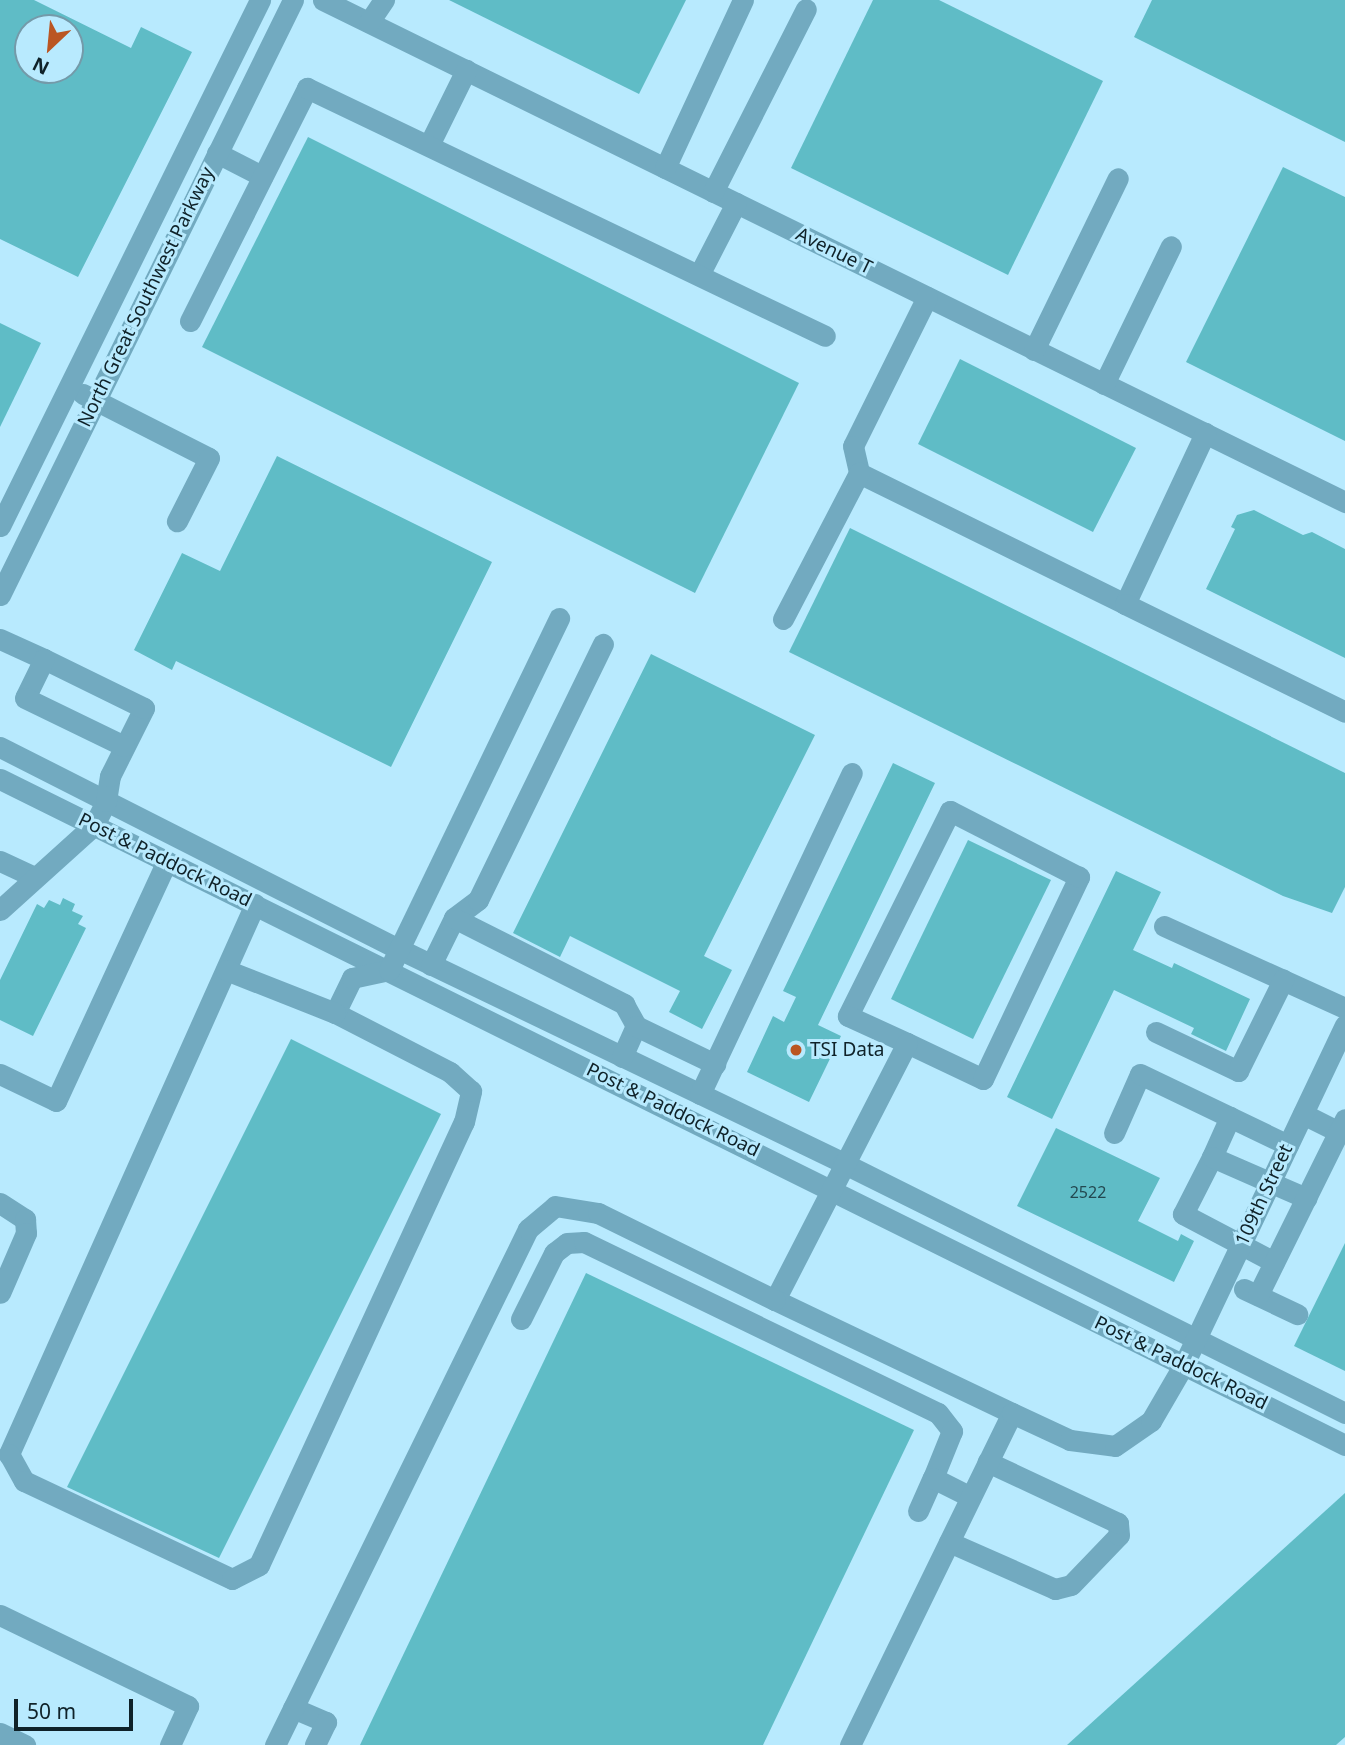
<!DOCTYPE html>
<html>
<head>
<meta charset="utf-8">
<style>
  body { margin:0 }
  #map { position:relative; width:1345px; height:1745px; overflow:hidden; background:#b8eafe; font-family:"Noto Sans",sans-serif }
  div>[style] { position:absolute }
  .building>* { inset:0; background:#5fbcc6 }
  .minor>* { height:21px; margin:-10.5px; padding:0 10.5px; transform-origin:10.5px; border-radius:10.5px; background:#72aac0 }
  .dots>* { width:19px; height:19px; translate:-50% -50%; box-sizing:border-box; border:4px solid #b8eafe; border-radius:50% }
  span { translate:-50% -50%; white-space:nowrap; text-align:center; line-height:1.15; -webkit-text-stroke:6px #b8eafe; paint-order:stroke }
  .number-label { font-size:16px; color:#234850 }
  .number-label span { -webkit-text-stroke-width:0 }
  .street-label { font-size:19px; color:#0f2229 }
  .poi-label { font-size:19px; color:#0f2229 }
  .left { translate:0 -50%; text-align:left }
  .north { position:absolute; left:14px; top:14px; width:70px; height:70px; box-sizing:border-box; background:#b8eafe; border:2px solid #749aa9; border-radius:50%; rotate:206deg; font-size:19px; font-weight:700; line-height:28px; text-align:center; color:#0f2229 }
  .north::after { content:''; display:block; margin:auto; width:24px; height:32px; background:#ba5622; clip-path:polygon(50% 0,100% 100%,50% 72%,0 100%) }
  .scale { position:absolute; left:14px; top:1699px; width:119px; height:32px; box-sizing:border-box; border:4px solid #0f2229; border-top:0; padding-left:9px; font-size:21px; line-height:24px; white-space:nowrap; color:#0f2229; -webkit-text-stroke:5px #b8eafe; paint-order:stroke }
</style>
</head>
<body>
<div id="map">
  <div class="building">
    <i style="clip-path:polygon(evenodd,0 0,34px 0,131px 48px,141px 27px,192px 52px,78px 277px,0 239px,0 0,28px 28px,70px 28px,70px 70px,28px 70px,28px 28px)"></i>
    <i style="clip-path:polygon(449px 0,686px 0,639px 94px)"></i>
    <i style="clip-path:polygon(873px 0,939px 0,1103px 81px,1008px 275px,791px 168px)"></i>
    <i style="clip-path:polygon(1152px 0,1345px 0,1345px 142px,1134px 37px)"></i>
    <i style="clip-path:polygon(308px 137px,799px 383px,695px 593px,202px 347px)"></i>
    <i style="clip-path:polygon(1283px 167px,1345px 197px,1345px 441px,1186px 362px)"></i>
    <i style="clip-path:polygon(0 323px,41px 343px,0 427px)"></i>
    <i style="clip-path:polygon(960px 359px,1136px 448px,1093px 532px,918px 444px)"></i>
    <i style="clip-path:polygon(277px 456px,492px 562px,391px 767px,176px 661px,172px 670px,134px 650px,182px 553px,220px 571px)"></i>
    <i style="clip-path:polygon(1254px 510px,1303px 535px,1312px 532px,1345px 549px,1345px 658px,1206px 589px,1235px 529px,1231px 527px,1237px 515px)"></i>
    <i style="clip-path:polygon(850px 528px,1345px 773px,1345px 887px,1332px 913px,1283px 896px,789px 652px)"></i>
    <i style="clip-path:polygon(651px 654px,815px 735px,704px 956px,732px 970px,702px 1029px,669px 1012px,680px 991px,570px 936px,560px 957px,513px 933px)"></i>
    <i style="clip-path:polygon(893px 763px,935px 783px,818px 1025px,841px 1036px,809px 1102px,747px 1072px,773px 1016px,784px 1022px,796px 997px,783px 991px)"></i>
    <i style="clip-path:polygon(968px 840px,1051px 880px,973px 1039px,891px 999px)"></i>
    <i style="clip-path:polygon(1116px 871px,1161px 892px,1133px 950px,1172px 968px,1174px 963px,1250px 999px,1226px 1051px,1191px 1034px,1194px 1028px,1114px 990px,1052px 1119px,1007px 1097px)"></i>
    <i style="clip-path:polygon(63px 898px,75px 904px,72px 911px,83px 916px,78px 924px,86px 928px,33px 1036px,0 1020px,0 980px,37px 904px,44px 908px,49px 900px,60px 905px)"></i>
    <i style="clip-path:polygon(291px 1039px,441px 1114px,219px 1558px,67px 1487px)"></i>
    <i style="clip-path:polygon(1056px 1128px,1160px 1178px,1138px 1221px,1178px 1241px,1181px 1234px,1194px 1241px,1174px 1282px,1017px 1206px)"></i>
    <i style="clip-path:polygon(1345px 1243px,1345px 1371px,1294px 1346px)"></i>
    <i style="clip-path:polygon(586px 1273px,914px 1430px,763px 1745px,360px 1745px)"></i>
    <i style="clip-path:polygon(1345px 1493px,1345px 1737px,1336px 1745px,1067px 1745px)"></i>
  </div>
  <div class="minor">
    <i style="left:323px;top:0;width:1139px;rotate:26.16deg"></i>
    <i style="left:369px;top:22px;width:27px;rotate:-56deg"></i>
    <i style="left:429px;top:145px;width:84px;rotate:-63.7deg"></i>
    <i style="left:217px;top:153px;width:51px;rotate:27.1deg"></i>
    <i style="left:665px;top:168px;width:185px;rotate:-65.1deg"></i>
    <i style="left:713px;top:192px;width:205px;rotate:-63.1deg"></i>
    <i style="left:699px;top:275px;width:81px;rotate:-62.8deg"></i>
    <i style="left:927px;top:297px;width:166px;rotate:116.4deg"></i>
    <i style="left:853px;top:446px;width:28px;rotate:77deg"></i>
    <i style="left:859px;top:473px;width:297px;rotate:26.2deg"></i>
    <i style="left:1125px;top:604px;width:189px;rotate:-64.9deg"></i>
    <i style="left:190px;top:321px;width:261px;rotate:-63.3deg"></i>
    <i style="left:307px;top:88px;width:574px;rotate:25.58deg"></i>
    <i style="left:1034px;top:350px;width:191px;rotate:-64deg"></i>
    <i style="left:1104px;top:384px;width:153px;rotate:-64.1deg"></i>
    <i style="left:83px;top:394px;width:141px;rotate:26.9deg"></i>
    <i style="left:209px;top:458px;width:71px;rotate:116.9deg"></i>
    <i style="left:0;top:526px;width:587px;rotate:-63.7deg"></i>
    <i style="left:0;top:595px;width:663px;rotate:-63.78deg"></i>
    <i style="left:1125px;top:604px;width:245px;rotate:26.1deg"></i>
    <i style="left:783px;top:619px;width:165px;rotate:-62.5deg"></i>
    <i style="left:0;top:639px;width:48px;rotate:24.4deg"></i>
    <i style="left:0;top:747px;width:447px;rotate:26.9deg"></i>
    <i style="left:399px;top:949px;width:493px;rotate:25.7deg"></i>
    <i style="left:843px;top:1163px;width:561px;rotate:26.47deg"></i>
    <i style="left:0;top:779px;width:1501px;rotate:26.34deg"></i>
    <i style="left:0;top:861px;width:38px;rotate:25deg"></i>
    <i style="left:255px;top:904px;width:603px;rotate:114.1deg"></i>
    <i style="left:9px;top:1454px;width:31px;rotate:61deg"></i>
    <i style="left:24px;top:1481px;width:230px;rotate:25.2deg"></i>
    <i style="left:232px;top:1579px;width:30px;rotate:-27deg"></i>
    <i style="left:259px;top:1565px;width:488px;rotate:-65.2deg"></i>
    <i style="left:464px;top:1122px;width:32px;rotate:-77deg"></i>
    <i style="left:471px;top:1091px;width:28px;rotate:-138deg"></i>
    <i style="left:450px;top:1072px;width:129px;rotate:-152.8deg"></i>
    <i style="left:335px;top:1013px;width:39px;rotate:-64deg"></i>
    <i style="left:352px;top:978px;width:38px;rotate:-12deg"></i>
    <i style="left:389px;top:970px;width:391px;rotate:-64.2deg"></i>
    <i style="left:0;top:910px;width:127px;rotate:-42.1deg"></i>
    <i style="left:94px;top:825px;width:27px;rotate:-63deg"></i>
    <i style="left:106px;top:801px;width:25px;rotate:-81deg"></i>
    <i style="left:110px;top:776px;width:76px;rotate:-63.4deg"></i>
    <i style="left:144px;top:708px;width:111px;rotate:-153.9deg"></i>
    <i style="left:44px;top:659px;width:43px;rotate:116deg"></i>
    <i style="left:25px;top:698px;width:110px;rotate:25.9deg"></i>
    <i style="left:454px;top:918px;width:30px;rotate:-37deg"></i>
    <i style="left:478px;top:900px;width:285px;rotate:-64deg"></i>
    <i style="left:1164px;top:926px;width:199px;rotate:24.4deg"></i>
    <i style="left:431px;top:965px;width:52px;rotate:-63.9deg"></i>
    <i style="left:454px;top:918px;width:191px;rotate:26.8deg"></i>
    <i style="left:624px;top:1004px;width:25px;rotate:61deg"></i>
    <i style="left:226px;top:970px;width:117px;rotate:21.5deg"></i>
    <i style="left:1156px;top:1032px;width:91px;rotate:25.4deg"></i>
    <i style="left:1238px;top:1071px;width:102px;rotate:-63.7deg"></i>
    <i style="left:907px;top:1043px;width:84px;rotate:25.3deg"></i>
    <i style="left:983px;top:1079px;width:224px;rotate:-64.6deg"></i>
    <i style="left:1079px;top:877px;width:145px;rotate:-152.9deg"></i>
    <i style="left:950px;top:811px;width:229px;rotate:116.5deg"></i>
    <i style="left:848px;top:1016px;width:65px;rotate:24.6deg"></i>
    <i style="left:907px;top:1043px;width:289px;rotate:117.2deg"></i>
    <i style="left:775px;top:1300px;width:263px;rotate:25.5deg"></i>
    <i style="left:622px;top:1057px;width:34px;rotate:-66deg"></i>
    <i style="left:636px;top:1026px;width:88px;rotate:25.7deg"></i>
    <i style="left:0;top:1074px;width:62px;rotate:25.7deg"></i>
    <i style="left:56px;top:1101px;width:264px;rotate:-65.2deg"></i>
    <i style="left:700px;top:1094px;width:355px;rotate:-64.7deg"></i>
    <i style="left:1303px;top:1114px;width:40px;rotate:26.6deg"></i>
    <i style="left:1114px;top:1133px;width:64px;rotate:-66.2deg"></i>
    <i style="left:1140px;top:1074px;width:164px;rotate:25.6deg"></i>
    <i style="left:1212px;top:1157px;width:44px;rotate:-65.8deg"></i>
    <i style="left:0;top:1203px;width:30px;rotate:33deg"></i>
    <i style="left:25px;top:1219px;width:14px;rotate:86deg"></i>
    <i style="left:26px;top:1233px;width:65px;rotate:113.4deg"></i>
    <i style="left:1274px;top:1262px;width:103px;rotate:-152.2deg"></i>
    <i style="left:1183px;top:1214px;width:64px;rotate:-63deg"></i>
    <i style="left:1212px;top:1157px;width:103px;rotate:23.6deg"></i>
    <i style="left:1244px;top:1289px;width:59px;rotate:25.3deg"></i>
    <i style="left:1258px;top:1295px;width:196px;rotate:-63.7deg"></i>
    <i style="left:521px;top:1319px;width:74px;rotate:-63.4deg"></i>
    <i style="left:554px;top:1253px;width:16px;rotate:-38deg"></i>
    <i style="left:567px;top:1243px;width:17px;rotate:-3deg"></i>
    <i style="left:584px;top:1242px;width:393px;rotate:25.8deg"></i>
    <i style="left:938px;top:1413px;width:23px;rotate:52deg"></i>
    <i style="left:952px;top:1431px;width:51px;rotate:112deg"></i>
    <i style="left:918px;top:1511px;width:36px;rotate:-66deg"></i>
    <i style="left:933px;top:1478px;width:42px;rotate:26.6deg"></i>
    <i style="left:949px;top:1542px;width:116px;rotate:23.9deg"></i>
    <i style="left:1055px;top:1589px;width:16px;rotate:-14deg"></i>
    <i style="left:1071px;top:1585px;width:69px;rotate:-46.2deg"></i>
    <i style="left:1119px;top:1535px;width:12px;rotate:-95deg"></i>
    <i style="left:1118px;top:1523px;width:144px;rotate:-154.9deg"></i>
    <i style="left:0;top:1615px;width:209px;rotate:25.8deg"></i>
    <i style="left:188px;top:1706px;width:43px;rotate:114.8deg"></i>
    <i style="left:293px;top:1708px;width:36px;rotate:23deg"></i>
    <i style="left:326px;top:1722px;width:25px;rotate:116deg"></i>
    <i style="left:0;top:1733px;width:28px;rotate:26deg"></i>
    <i style="left:275px;top:1745px;width:575px;rotate:-63.88deg"></i>
    <i style="left:528px;top:1229px;width:35px;rotate:-40deg"></i>
    <i style="left:555px;top:1206px;width:44px;rotate:9.2deg"></i>
    <i style="left:598px;top:1213px;width:197px;rotate:26.2deg"></i>
    <i style="left:850px;top:1745px;width:369px;rotate:-64deg"></i>
    <i style="left:1012px;top:1413px;width:64px;rotate:25deg"></i>
    <i style="left:1070px;top:1440px;width:45px;rotate:7.6deg"></i>
    <i style="left:1115px;top:1446px;width:44px;rotate:-34.8deg"></i>
    <i style="left:1151px;top:1421px;width:66px;rotate:-59.9deg"></i>
    <i style="left:1184px;top:1364px;width:375px;rotate:-64.6deg"></i>
  </div>
  <div class="dots">
    <i style="left:796px;top:1050px;background:#ba5622"></i>
  </div>
  <div class="number-label">
    <span style="left:1088px;top:1192px">2522</span>
  </div>
  <div class="street-label">
    <span style="left:834px;top:251px;rotate:26deg">Avenue T</span>
    <span style="left:146px;top:297px;rotate:-64deg">North Great Southwest Parkway</span>
    <span style="left:165px;top:860px;rotate:26deg">Post &amp; Paddock Road</span>
    <span style="left:673px;top:1110px;rotate:26deg">Post &amp; Paddock Road</span>
    <span style="left:1264px;top:1195px;rotate:-65deg">109th Street</span>
    <span style="left:1181px;top:1363px;rotate:26deg">Post &amp; Paddock Road</span>
  </div>
  <div class="poi-label">
    <span class="left" style="left:810px;top:1050px">TSI Data</span>
  </div>
  <div class="north">N</div>
  <div class="scale">50 m</div>
</div>
</body>
</html>
